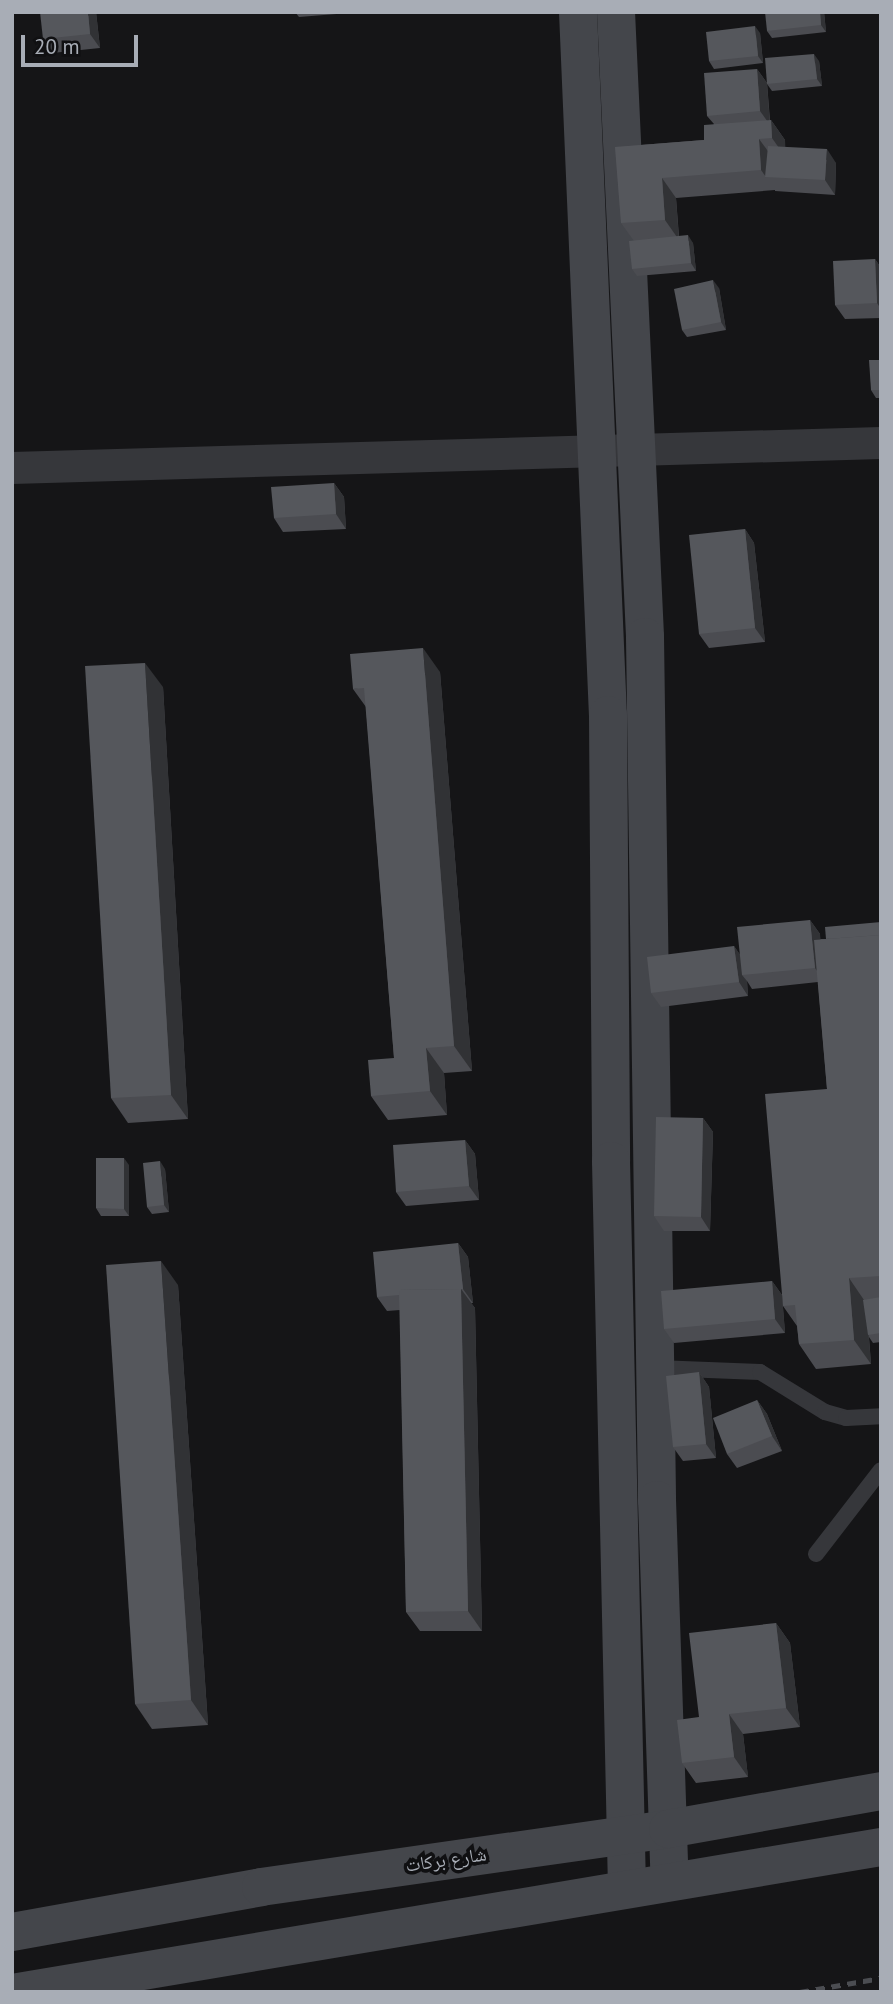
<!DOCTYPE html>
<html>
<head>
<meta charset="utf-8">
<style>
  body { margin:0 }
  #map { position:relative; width:893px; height:2004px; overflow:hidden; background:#151517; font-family:"PT Sans","Noto Naskh Arabic",sans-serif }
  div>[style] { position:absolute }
  .lane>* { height:16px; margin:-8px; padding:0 8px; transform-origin:8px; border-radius:8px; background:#36373b }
  .street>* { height:32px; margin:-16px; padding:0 16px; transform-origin:16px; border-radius:16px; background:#36373b }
  .secondary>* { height:38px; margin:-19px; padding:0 19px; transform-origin:19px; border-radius:19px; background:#44464b }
  .rail>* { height:5px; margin-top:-2.5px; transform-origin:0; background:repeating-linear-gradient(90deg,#4b4d52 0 9px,transparent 0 16px) }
  .wall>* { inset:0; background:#4b4c51 }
  .shaded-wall>* { inset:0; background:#313235 }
  .building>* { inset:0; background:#55575c }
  span { translate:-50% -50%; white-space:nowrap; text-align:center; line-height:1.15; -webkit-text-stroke:7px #101012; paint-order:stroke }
  .street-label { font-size:19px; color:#a8adb6 }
  .frame { position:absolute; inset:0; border:14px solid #a8adb6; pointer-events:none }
  .scale { position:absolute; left:21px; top:35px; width:117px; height:32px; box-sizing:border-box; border:4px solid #a8adb6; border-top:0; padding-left:9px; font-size:21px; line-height:24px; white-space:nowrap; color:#a8adb6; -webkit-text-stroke:5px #101012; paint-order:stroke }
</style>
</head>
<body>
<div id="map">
  <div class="lane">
    <i style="left:657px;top:1368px;width:103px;rotate:2.2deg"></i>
    <i style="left:760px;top:1372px;width:76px;rotate:31.6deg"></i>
    <i style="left:825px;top:1412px;width:22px;rotate:16deg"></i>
    <i style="left:846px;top:1418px;width:35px;rotate:-3deg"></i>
    <i style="left:816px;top:1554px;width:106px;rotate:-52.3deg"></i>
  </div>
  <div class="street">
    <i style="left:12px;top:468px;width:869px;rotate:-1.65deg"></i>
  </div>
  <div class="secondary">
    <i style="left:578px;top:12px;width:704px;rotate:87.56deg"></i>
    <i style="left:608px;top:715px;width:446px;rotate:89.6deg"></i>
    <i style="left:611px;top:1161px;width:728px;rotate:88.74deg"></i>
    <i style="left:616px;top:12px;width:626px;rotate:87.34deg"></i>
    <i style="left:645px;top:637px;width:863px;rotate:89.2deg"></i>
    <i style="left:657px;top:1500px;width:382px;rotate:88.1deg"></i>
    <i style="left:12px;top:1932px;width:253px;rotate:-10.2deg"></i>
    <i style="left:261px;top:1887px;width:411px;rotate:-8.1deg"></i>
    <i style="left:668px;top:1829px;width:216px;rotate:-10.1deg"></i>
    <i style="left:18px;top:1992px;width:875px;rotate:-9.54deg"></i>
  </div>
  <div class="rail">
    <i style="left:800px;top:1992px;width:82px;rotate:-9.8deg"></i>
  </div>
  <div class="wall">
    <i style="clip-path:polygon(96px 12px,100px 48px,52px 53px,43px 39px)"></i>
    <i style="clip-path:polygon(295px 12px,348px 12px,349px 13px,299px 17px)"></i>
    <i style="clip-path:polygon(824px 12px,826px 32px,772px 38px,767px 31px)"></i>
    <i style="clip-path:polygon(760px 33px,763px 63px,714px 69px,709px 61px)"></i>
    <i style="clip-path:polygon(819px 61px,822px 86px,772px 91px,767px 84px)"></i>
    <i style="clip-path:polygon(757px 69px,767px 83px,770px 120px,771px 120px,785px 140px,785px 147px,836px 163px,835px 195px,775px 191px,775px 190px,676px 198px,679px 236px,693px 243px,696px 271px,637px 276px,632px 269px,634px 241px,621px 223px,615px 147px,704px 140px,714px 124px,707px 116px)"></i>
    <i style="clip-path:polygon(875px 259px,881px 268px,881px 318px,845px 319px,835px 305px)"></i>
    <i style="clip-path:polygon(719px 288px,726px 330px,687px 337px,682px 330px)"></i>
    <i style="clip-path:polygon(881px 360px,881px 398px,876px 398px,871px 390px)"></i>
    <i style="clip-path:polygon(334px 483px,344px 497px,346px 529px,283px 532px,274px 518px)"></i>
    <i style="clip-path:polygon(745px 529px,754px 543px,765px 642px,709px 648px,699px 634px)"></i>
    <i style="clip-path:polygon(440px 672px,472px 1071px,444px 1073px,447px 1115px,388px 1120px,371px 1096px,394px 1058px,366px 707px,353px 689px)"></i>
    <i style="clip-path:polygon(163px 687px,188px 1119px,128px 1123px,111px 1098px)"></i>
    <i style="clip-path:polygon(810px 920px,820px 934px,820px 939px,826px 939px,881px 923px,881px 1342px,873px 1343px,869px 1337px,871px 1364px,816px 1369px,799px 1344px,797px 1326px,783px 1306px,827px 1089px,818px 982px,752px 989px,747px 981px,748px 996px,661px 1007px,651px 993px,734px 946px,740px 955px)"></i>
    <i style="clip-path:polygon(703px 1118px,713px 1132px,710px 1231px,664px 1231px,654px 1216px)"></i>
    <i style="clip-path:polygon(465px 1140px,475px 1154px,479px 1200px,406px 1206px,396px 1192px)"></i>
    <i style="clip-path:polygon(129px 1165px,129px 1216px,101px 1216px,96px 1208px)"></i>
    <i style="clip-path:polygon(165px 1169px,169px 1212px,152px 1214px,147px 1207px)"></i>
    <i style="clip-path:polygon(458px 1243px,468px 1257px,473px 1303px,471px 1303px,475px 1308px,482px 1631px,420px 1631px,406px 1612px,400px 1310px,387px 1311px,377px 1297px)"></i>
    <i style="clip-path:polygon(772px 1281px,782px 1295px,785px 1333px,674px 1343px,664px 1329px)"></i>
    <i style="clip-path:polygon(178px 1285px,208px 1725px,152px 1729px,135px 1704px)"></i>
    <i style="clip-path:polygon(699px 1372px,709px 1387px,716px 1458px,683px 1461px,673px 1447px)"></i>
    <i style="clip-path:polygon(757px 1400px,767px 1414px,782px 1451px,737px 1468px,727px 1454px)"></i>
    <i style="clip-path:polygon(776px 1623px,790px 1643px,800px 1727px,743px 1734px,748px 1777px,696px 1783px,682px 1763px,699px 1717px)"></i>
  </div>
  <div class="shaded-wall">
    <i style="clip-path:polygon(88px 12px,96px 12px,100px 48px,90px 34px)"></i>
    <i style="clip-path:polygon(820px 12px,824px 12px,826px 32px,821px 25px)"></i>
    <i style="clip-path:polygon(755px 26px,760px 33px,763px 63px,758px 56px)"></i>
    <i style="clip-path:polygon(814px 54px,819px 61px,822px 86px,817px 79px)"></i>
    <i style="clip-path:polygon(757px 69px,767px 83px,770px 125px,760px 111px)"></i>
    <i style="clip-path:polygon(771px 120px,785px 140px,786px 158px,772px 138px)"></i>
    <i style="clip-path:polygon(759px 139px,773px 158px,766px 177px,761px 170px)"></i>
    <i style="clip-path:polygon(827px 149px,836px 163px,835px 195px,825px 180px)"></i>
    <i style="clip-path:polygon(662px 178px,676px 198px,679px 240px,665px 220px)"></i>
    <i style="clip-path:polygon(688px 235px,693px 243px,696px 271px,691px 263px)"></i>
    <i style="clip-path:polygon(875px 259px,881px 268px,881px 309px,877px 303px)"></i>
    <i style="clip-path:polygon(713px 280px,719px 288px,726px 330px,721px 322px)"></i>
    <i style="clip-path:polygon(334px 483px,344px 497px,346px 529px,336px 514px)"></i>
    <i style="clip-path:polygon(745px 529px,754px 543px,765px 642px,755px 628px)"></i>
    <i style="clip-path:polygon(423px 648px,440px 672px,472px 1071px,454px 1046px)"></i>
    <i style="clip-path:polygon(145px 663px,163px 687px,188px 1119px,171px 1095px)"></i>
    <i style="clip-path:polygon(810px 920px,820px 934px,825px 982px,815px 968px)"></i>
    <i style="clip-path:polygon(734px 946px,744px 960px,742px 975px,747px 981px,748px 996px,739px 982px)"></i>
    <i style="clip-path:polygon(426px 1048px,444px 1073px,447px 1115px,430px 1091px)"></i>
    <i style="clip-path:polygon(703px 1118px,713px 1132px,710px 1231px,701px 1217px)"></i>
    <i style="clip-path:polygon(465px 1140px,475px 1154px,479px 1200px,469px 1186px)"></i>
    <i style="clip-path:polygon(124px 1158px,129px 1165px,129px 1216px,124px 1209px)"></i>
    <i style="clip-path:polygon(160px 1161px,165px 1169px,169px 1212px,164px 1205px)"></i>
    <i style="clip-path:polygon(458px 1243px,468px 1257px,473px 1303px,463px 1289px)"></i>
    <i style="clip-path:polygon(161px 1261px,178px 1285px,208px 1725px,191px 1700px)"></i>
    <i style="clip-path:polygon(849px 1278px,866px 1303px,871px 1364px,854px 1340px)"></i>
    <i style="clip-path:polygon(772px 1281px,782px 1295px,785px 1333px,775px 1319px)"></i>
    <i style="clip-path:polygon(461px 1289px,475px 1308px,482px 1631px,468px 1611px)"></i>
    <i style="clip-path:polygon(699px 1372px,709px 1387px,716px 1458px,706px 1444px)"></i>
    <i style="clip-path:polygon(757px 1400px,767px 1414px,782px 1451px,772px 1436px)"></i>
    <i style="clip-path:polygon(776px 1623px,790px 1643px,800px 1727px,786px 1708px)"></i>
    <i style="clip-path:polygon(729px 1714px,743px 1734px,748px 1777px,734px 1757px)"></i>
  </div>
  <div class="building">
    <i style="clip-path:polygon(40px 12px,88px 12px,90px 34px,43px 39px)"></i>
    <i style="clip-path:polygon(765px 12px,820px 12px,821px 25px,767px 31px)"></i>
    <i style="clip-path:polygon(755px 26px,758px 56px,709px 61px,706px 32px)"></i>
    <i style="clip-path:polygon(814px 54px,817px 79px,767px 84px,765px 58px)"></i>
    <i style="clip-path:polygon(757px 69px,760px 111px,707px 116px,704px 73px)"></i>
    <i style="clip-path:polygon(771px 120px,772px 138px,759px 139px,761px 170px,662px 178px,665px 220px,621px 223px,615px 147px,704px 140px,704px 125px)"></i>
    <i style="clip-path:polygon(768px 146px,827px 149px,825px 180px,765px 177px)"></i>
    <i style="clip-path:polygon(688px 235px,691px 263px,632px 269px,629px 241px)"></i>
    <i style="clip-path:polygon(875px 259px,877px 303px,835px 305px,833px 261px)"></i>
    <i style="clip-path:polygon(713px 280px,721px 322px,682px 330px,674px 289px)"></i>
    <i style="clip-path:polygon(869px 360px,881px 360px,881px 390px,871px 390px)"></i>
    <i style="clip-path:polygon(334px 483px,336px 514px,274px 518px,271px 487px)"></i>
    <i style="clip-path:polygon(745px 529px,755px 628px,699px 634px,689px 535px)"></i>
    <i style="clip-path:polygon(423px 648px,454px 1046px,426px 1048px,430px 1091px,371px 1096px,368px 1060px,394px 1058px,364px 688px,353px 689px,350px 654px)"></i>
    <i style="clip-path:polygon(145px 663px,171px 1095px,111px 1098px,85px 666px)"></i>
    <i style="clip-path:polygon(810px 920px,815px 968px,742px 975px,737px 927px)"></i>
    <i style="clip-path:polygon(881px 922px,881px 935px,826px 939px,825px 927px)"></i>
    <i style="clip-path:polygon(881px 935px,881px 1276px,849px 1278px,854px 1340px,799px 1344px,795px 1305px,783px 1306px,765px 1094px,827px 1089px,814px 940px)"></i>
    <i style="clip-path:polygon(734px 946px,739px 982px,651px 993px,647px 957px)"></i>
    <i style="clip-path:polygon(656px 1117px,703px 1118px,701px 1217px,654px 1216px)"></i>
    <i style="clip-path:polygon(465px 1140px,469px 1186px,396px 1192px,393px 1145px)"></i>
    <i style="clip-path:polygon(96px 1158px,124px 1158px,124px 1209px,96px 1208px)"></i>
    <i style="clip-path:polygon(160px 1161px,164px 1205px,147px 1207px,143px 1163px)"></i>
    <i style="clip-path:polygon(458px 1243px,463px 1289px,399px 1290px,399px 1295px,377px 1297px,373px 1252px)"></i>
    <i style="clip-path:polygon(161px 1261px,191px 1700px,135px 1704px,106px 1265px)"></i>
    <i style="clip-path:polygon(772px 1281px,775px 1319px,664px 1329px,661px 1291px)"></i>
    <i style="clip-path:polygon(461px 1289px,468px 1611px,406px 1612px,399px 1290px)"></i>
    <i style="clip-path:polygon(881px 1297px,881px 1333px,868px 1335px,863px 1300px)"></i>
    <i style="clip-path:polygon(699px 1372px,706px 1444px,673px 1447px,666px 1376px)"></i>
    <i style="clip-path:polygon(757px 1400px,772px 1436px,727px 1454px,713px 1418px)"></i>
    <i style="clip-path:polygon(776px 1623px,786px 1708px,729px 1714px,734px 1757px,682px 1763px,677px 1720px,699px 1717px,689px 1633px)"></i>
  </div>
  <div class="street-label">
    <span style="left:446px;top:1860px;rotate:-8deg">شارع بركات</span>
  </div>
  <div class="frame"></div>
  <div class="scale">20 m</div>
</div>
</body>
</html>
